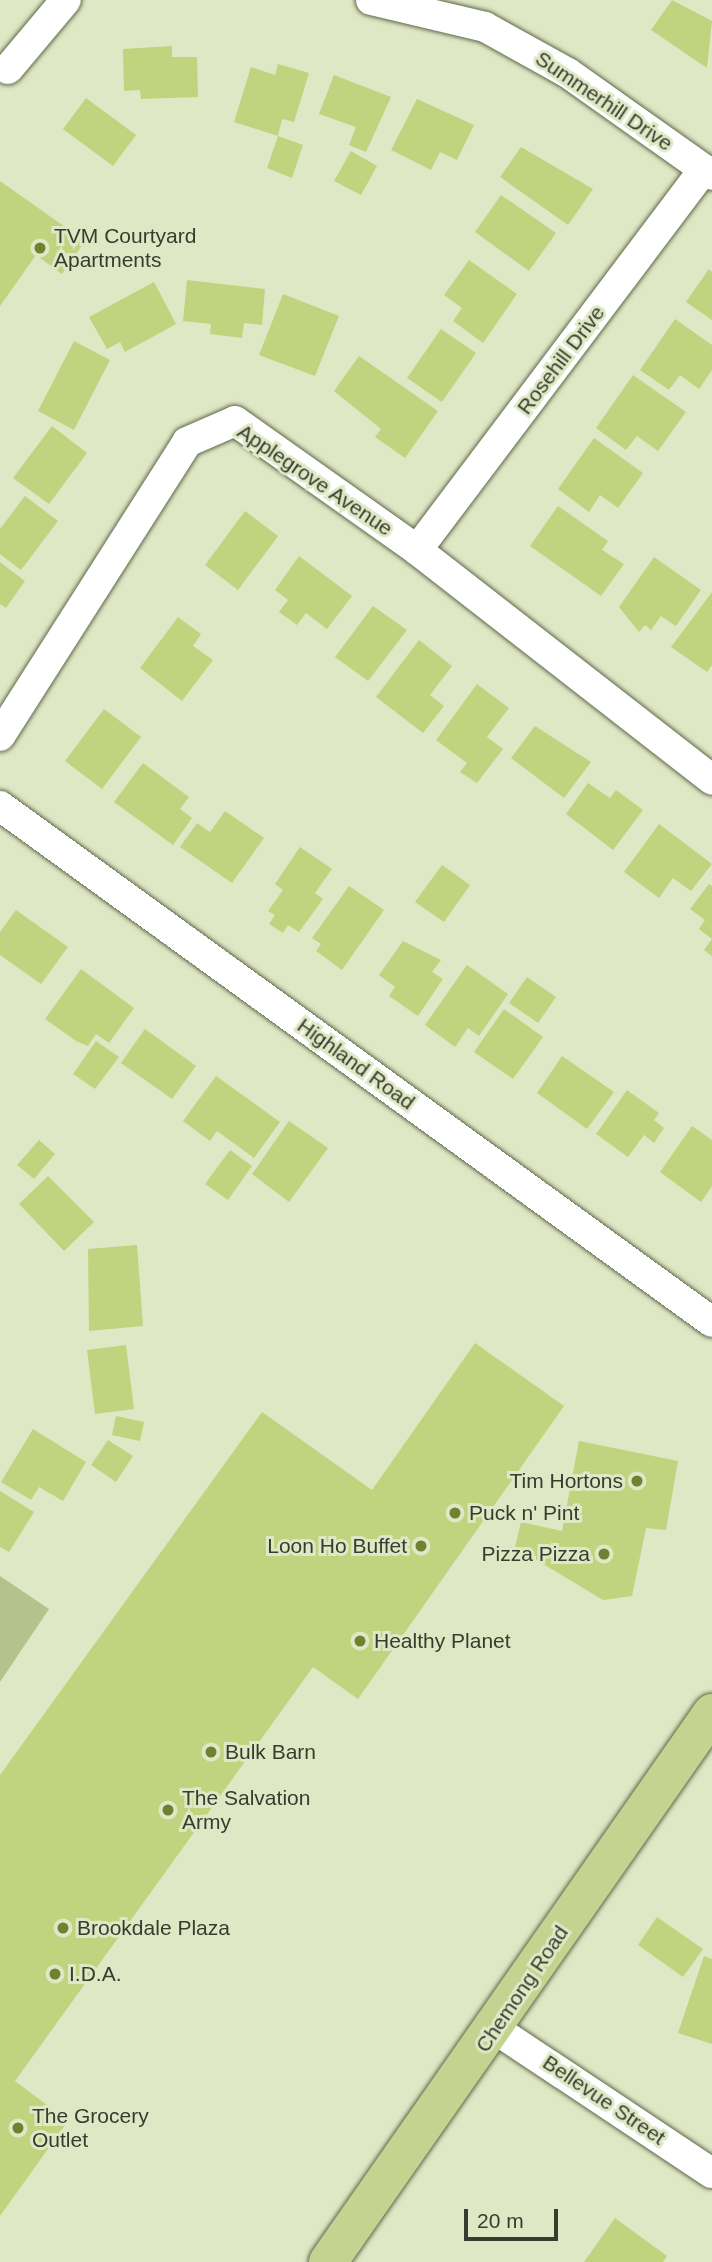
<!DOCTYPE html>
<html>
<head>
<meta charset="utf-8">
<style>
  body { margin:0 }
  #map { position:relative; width:712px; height:2262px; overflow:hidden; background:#dfe8c5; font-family:Arial,sans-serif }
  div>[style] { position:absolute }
  .green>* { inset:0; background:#b4c28d }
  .building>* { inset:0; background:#c0d37f }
  .roads { filter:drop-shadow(0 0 2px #606849) drop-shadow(0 0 2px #606849) }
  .minor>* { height:30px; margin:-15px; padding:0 15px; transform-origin:15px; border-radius:15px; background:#fff }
  .major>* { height:38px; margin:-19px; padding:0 19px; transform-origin:19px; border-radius:19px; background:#c6d390 }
  .dots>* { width:19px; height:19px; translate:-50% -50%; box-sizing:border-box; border:4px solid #dfe8c5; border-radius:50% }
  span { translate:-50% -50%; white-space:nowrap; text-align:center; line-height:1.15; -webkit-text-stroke:6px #dfe8c5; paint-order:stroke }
  .street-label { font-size:21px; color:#383c2e }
  .poi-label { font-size:21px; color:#383c2e }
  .left { translate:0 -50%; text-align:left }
  .right { translate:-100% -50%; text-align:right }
  .scale { position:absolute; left:464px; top:2209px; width:94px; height:32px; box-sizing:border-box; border:4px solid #383c2e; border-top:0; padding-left:9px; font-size:21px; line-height:24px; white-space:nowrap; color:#383c2e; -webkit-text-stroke:5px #dfe8c5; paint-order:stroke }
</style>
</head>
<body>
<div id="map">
  <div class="green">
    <i style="clip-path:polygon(0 1576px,49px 1609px,0 1682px)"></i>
  </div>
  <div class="building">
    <i style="clip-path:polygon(672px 0,712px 21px,707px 68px,651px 30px)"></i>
    <i style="clip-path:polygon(172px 46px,172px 57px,197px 57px,198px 97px,141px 99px,140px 90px,124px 91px,123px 49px)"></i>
    <i style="clip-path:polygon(278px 64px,309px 73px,294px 122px,282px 119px,278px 136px,234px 122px,251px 67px,275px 75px)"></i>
    <i style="clip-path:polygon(334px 75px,391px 97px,366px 152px,349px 145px,356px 127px,319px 114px)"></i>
    <i style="clip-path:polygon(86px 98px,136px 135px,113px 166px,63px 129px)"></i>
    <i style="clip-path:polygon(417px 99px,474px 125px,457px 160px,440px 152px,431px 170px,391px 150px)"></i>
    <i style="clip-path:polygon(278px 136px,303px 145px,292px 178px,267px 168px)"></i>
    <i style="clip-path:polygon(521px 147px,593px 189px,568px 225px,500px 177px)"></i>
    <i style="clip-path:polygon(351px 151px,377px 166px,361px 195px,334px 181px)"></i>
    <i style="clip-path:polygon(0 181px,85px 241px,62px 274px,36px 255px,0 306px)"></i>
    <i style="clip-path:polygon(501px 195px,556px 233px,529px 271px,475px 232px)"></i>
    <i style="clip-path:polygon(469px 260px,517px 294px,483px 343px,453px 321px,462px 308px,444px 295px)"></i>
    <i style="clip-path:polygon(709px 269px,712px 272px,712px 320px,686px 302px)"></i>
    <i style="clip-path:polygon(187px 280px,265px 289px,262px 325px,244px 323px,242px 338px,210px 334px,211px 324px,183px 321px)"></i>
    <i style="clip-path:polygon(154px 282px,176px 324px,125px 352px,120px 342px,107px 349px,89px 317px)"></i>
    <i style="clip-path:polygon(283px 294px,339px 316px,315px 376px,259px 355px)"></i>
    <i style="clip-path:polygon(675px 319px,712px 345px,712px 370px,699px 389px,680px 375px,669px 390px,640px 370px)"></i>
    <i style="clip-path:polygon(441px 329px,476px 353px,442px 402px,407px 378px)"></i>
    <i style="clip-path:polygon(74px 341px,110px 360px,74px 430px,38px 411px)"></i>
    <i style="clip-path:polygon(359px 356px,438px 411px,405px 458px,375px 437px,381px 429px,334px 391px)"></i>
    <i style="clip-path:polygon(633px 375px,686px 412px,658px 451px,637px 436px,626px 450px,596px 428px)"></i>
    <i style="clip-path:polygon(52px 426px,87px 453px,49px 504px,13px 478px)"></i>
    <i style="clip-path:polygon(594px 438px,643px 473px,618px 508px,600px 495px,589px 512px,558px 489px)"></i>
    <i style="clip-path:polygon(25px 496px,58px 521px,21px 570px,0 554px,0 529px)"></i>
    <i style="clip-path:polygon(558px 506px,608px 541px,602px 550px,624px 564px,601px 596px,530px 546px)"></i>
    <i style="clip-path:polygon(245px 511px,278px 536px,238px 590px,205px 565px)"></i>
    <i style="clip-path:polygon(299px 556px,352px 596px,327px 629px,306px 613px,297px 625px,279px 612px,288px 600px,275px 590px)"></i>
    <i style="clip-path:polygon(654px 557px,701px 590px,676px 626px,661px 616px,651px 630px,645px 625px,639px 632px,619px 607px)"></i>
    <i style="clip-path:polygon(0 562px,25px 581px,6px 608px,0 604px)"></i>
    <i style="clip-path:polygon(712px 592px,712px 665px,707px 672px,671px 647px)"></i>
    <i style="clip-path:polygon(373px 606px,407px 630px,368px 681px,335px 657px)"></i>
    <i style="clip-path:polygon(178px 617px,201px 634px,193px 646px,213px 660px,182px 701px,140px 668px)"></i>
    <i style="clip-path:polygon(419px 640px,452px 666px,430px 695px,444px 706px,423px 733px,376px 697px)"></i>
    <i style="clip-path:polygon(477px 684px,509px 708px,487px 737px,503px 749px,477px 783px,460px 772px,467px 763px,436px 740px)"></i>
    <i style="clip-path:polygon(104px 709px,141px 737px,102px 789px,65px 761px)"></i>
    <i style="clip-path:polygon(535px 726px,591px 762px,564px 798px,511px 758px)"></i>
    <i style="clip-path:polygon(143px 763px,189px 797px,180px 809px,192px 818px,173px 845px,114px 802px)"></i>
    <i style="clip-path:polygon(588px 783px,610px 798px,616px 790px,643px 810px,613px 850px,566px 814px)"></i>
    <i style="clip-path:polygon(225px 811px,264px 838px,232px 883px,180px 847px,197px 823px,210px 832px)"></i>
    <i style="clip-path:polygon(659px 824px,712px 864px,691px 891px,673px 878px,659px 898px,624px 872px)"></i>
    <i style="clip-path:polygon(300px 847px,332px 869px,315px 893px,323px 899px,299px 932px,288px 925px,283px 933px,269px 924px,275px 915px,268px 911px,283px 890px,275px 884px)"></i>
    <i style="clip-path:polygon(442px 865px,470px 885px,444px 922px,415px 902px)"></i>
    <i style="clip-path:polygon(709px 884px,712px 886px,712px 956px,704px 950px,712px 939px,699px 929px,705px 920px,690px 909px)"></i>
    <i style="clip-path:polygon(349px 886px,384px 910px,342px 970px,316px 951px,321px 944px,312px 938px)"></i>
    <i style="clip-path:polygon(16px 910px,68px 947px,41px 984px,0 955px,0 932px)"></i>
    <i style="clip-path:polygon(403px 941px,441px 960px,432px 972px,443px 979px,418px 1016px,389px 996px,395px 987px,379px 975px)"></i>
    <i style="clip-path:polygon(467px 965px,508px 994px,479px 1036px,468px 1028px,455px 1047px,425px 1025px)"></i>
    <i style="clip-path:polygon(81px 969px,134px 1008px,109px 1043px,96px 1034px,88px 1046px,76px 1041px,45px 1019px)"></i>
    <i style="clip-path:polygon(527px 977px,556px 997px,538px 1023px,509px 1003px)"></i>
    <i style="clip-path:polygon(504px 1009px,543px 1037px,513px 1079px,474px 1052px)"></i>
    <i style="clip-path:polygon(145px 1029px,196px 1066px,172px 1099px,121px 1063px)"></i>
    <i style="clip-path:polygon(96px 1041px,119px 1057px,95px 1089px,73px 1074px)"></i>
    <i style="clip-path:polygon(562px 1056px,614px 1092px,587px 1129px,537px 1093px)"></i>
    <i style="clip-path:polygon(216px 1076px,280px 1122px,254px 1158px,217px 1131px,210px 1141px,183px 1121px)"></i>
    <i style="clip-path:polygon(627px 1090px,659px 1113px,654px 1120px,664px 1128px,654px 1143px,644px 1135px,628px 1157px,596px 1134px)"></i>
    <i style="clip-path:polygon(289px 1121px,328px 1148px,289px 1202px,252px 1174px)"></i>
    <i style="clip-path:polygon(692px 1126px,712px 1140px,712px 1186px,701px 1202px,660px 1172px)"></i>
    <i style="clip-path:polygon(39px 1140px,55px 1154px,34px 1179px,17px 1165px)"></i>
    <i style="clip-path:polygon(230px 1150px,252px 1166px,228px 1200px,205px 1184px)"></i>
    <i style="clip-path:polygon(48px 1176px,94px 1222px,64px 1251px,19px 1204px)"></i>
    <i style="clip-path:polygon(137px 1245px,143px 1326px,89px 1331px,88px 1249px)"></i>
    <i style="clip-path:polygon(475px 1343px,564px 1406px,358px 1699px,313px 1667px,15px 2081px,68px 2121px,0 2216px,0 1775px,262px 1412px,372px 1490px)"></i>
    <i style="clip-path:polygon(126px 1345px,134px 1409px,95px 1414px,87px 1350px)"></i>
    <i style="clip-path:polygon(116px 1416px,144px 1422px,140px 1441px,112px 1435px)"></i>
    <i style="clip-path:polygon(33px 1429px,86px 1462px,63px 1501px,39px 1487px,31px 1500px,1px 1482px)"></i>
    <i style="clip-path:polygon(108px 1440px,133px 1456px,116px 1482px,91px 1465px)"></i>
    <i style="clip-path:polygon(579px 1441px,678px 1461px,666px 1530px,646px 1528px,632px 1596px,603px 1600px,515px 1547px,521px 1522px,562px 1531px)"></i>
    <i style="clip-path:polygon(0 1491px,34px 1512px,9px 1552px,0 1547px)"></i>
    <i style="clip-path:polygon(657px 1917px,703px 1949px,683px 1977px,638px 1945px)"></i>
    <i style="clip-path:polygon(704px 1956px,712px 1959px,712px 2044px,678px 2033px)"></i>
    <i style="clip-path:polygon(615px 2218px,667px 2256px,663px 2262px,584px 2262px)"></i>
  </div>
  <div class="roads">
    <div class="minor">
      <i style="left:371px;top:0;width:117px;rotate:13.3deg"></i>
      <i style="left:485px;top:27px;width:95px;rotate:29deg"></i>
      <i style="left:568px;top:73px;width:176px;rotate:35.3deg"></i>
      <i style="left:8px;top:69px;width:90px;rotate:-50deg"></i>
      <i style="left:417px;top:550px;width:477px;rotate:-53deg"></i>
      <i style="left:0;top:736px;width:348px;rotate:-57.5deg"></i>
      <i style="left:187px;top:442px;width:52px;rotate:-23.6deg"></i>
      <i style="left:235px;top:421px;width:223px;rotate:35.3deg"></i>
      <i style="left:417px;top:550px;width:374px;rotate:37.9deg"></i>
      <i style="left:0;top:806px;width:879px;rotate:35.93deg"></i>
      <i style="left:495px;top:2029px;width:260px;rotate:33.6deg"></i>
    </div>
    <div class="major">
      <i style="left:328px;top:2262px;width:670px;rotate:-55.03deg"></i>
    </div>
  </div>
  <div class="dots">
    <i style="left:40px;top:248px;background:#71812f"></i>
    <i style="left:637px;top:1481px;background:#71812f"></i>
    <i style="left:455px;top:1513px;background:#71812f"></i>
    <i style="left:421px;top:1546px;background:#71812f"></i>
    <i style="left:604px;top:1554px;background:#71812f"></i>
    <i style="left:360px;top:1641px;background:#71812f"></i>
    <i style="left:211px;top:1752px;background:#71812f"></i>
    <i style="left:168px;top:1810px;background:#71812f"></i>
    <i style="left:63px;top:1928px;background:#71812f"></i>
    <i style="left:55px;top:1974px;background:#71812f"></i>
    <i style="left:18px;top:2128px;background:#71812f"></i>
  </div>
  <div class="street-label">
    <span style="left:604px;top:101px;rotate:34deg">Summerhill Drive</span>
    <span style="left:561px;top:360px;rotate:-53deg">Rosehill Drive</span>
    <span style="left:315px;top:480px;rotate:34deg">Applegrove Avenue</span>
    <span style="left:356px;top:1064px;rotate:36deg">Highland Road</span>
    <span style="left:522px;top:1989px;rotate:-56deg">Chemong Road</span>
    <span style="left:604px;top:2100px;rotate:34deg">Bellevue Street</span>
  </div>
  <div class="poi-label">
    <span class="left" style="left:54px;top:248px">TVM Courtyard<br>Apartments</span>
    <span class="right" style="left:623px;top:1481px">Tim Hortons</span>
    <span class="left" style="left:469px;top:1513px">Puck n' Pint</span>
    <span class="right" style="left:407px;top:1546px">Loon Ho Buffet</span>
    <span class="right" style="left:590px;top:1554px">Pizza Pizza</span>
    <span class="left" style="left:374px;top:1641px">Healthy Planet</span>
    <span class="left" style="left:225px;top:1752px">Bulk Barn</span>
    <span class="left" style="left:182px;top:1810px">The Salvation<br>Army</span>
    <span class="left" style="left:77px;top:1928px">Brookdale Plaza</span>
    <span class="left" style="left:69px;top:1974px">I.D.A.</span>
    <span class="left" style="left:32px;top:2128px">The Grocery<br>Outlet</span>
  </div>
  <div class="scale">20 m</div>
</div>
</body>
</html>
